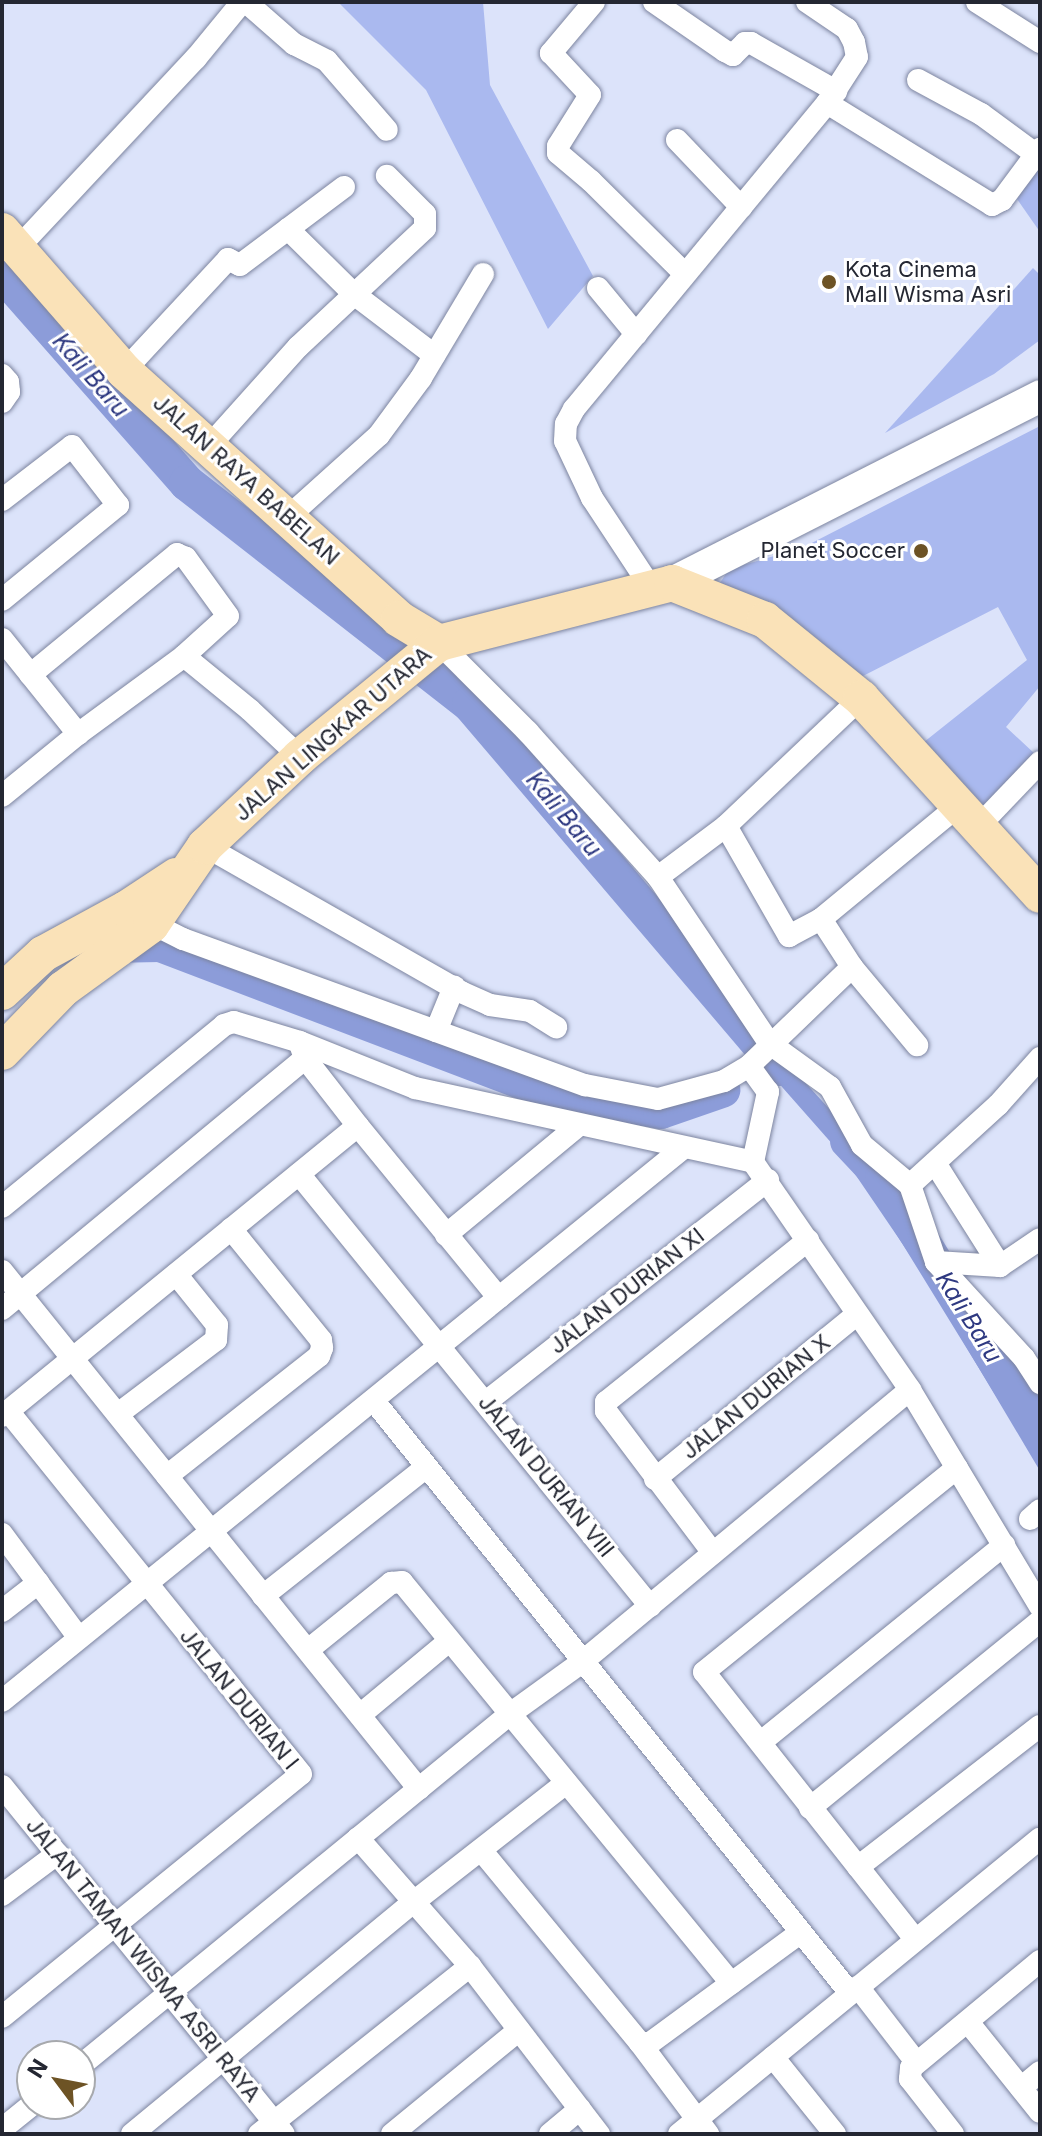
<!DOCTYPE html>
<html>
<head>
<meta charset="utf-8">
<style>
  body { margin:0 }
  #map { position:relative; width:1042px; height:2136px; overflow:hidden; background:#dce3fa; font-family:Inter,sans-serif }
  div>[style] { position:absolute }
  .green>* { inset:0; background:#aab9ef }
  .water>* { inset:0; background:#8c9cd9 }
  .river>* { height:36px; margin:-18px; padding:0 18px; transform-origin:18px; border-radius:18px; background:#8c9cd9 }
  .roads { filter:drop-shadow(0 0 2px #7c849f) drop-shadow(0 0 2px #7c849f) }
  .street>* { height:22px; margin:-11px; padding:0 11px; transform-origin:11px; border-radius:11px; background:#fff }
  .secondary>* { height:32px; margin:-16px; padding:0 16px; transform-origin:16px; border-radius:16px; background:#fff }
  .primary>* { height:36px; margin:-18px; padding:0 18px; transform-origin:18px; border-radius:18px; background:#fae2b8 }
  .dots>* { width:22px; height:22px; translate:-50% -50%; box-sizing:border-box; border:4px solid #fff; border-radius:50% }
  span { translate:-50% -50%; white-space:nowrap; text-align:center; line-height:1.15; -webkit-text-stroke:6px #fff; paint-order:stroke }
  .poi-label { font-size:22px; color:#242732 }
  .left { translate:0 -50%; text-align:left }
  .right { translate:-100% -50%; text-align:right }
  .street-label { font-size:22px; color:#242732 }
  .water-label { font-size:24px; color:#2e3981; font-style:italic }
  .frame { position:absolute; inset:0; border:4px solid #242732; pointer-events:none }
  .north { position:absolute; left:16px; top:2040px; width:80px; height:80px; box-sizing:border-box; background:#fff; border:2px solid #a7a9ad; border-radius:50%; rotate:302deg; font-size:22px; font-weight:700; line-height:32px; text-align:center; color:#242732 }
  .north::after { content:''; display:block; margin:auto; width:28px; height:36px; background:#6d5325; clip-path:polygon(50% 0,100% 100%,50% 72%,0 100%) }
</style>
</head>
<body>
<div id="map">
  <div class="green">
    <i style="clip-path:polygon(338px 2px,483px 2px,490px 85px,593px 276px,548px 329px,426px 90px)"></i>
    <i style="clip-path:polygon(1040px 165px,1040px 232px,1017px 199px)"></i>
    <i style="clip-path:polygon(1033px 268px,1040px 275px,1040px 340px,994px 374px,885px 433px)"></i>
    <i style="clip-path:polygon(1040px 426px,1040px 686px,1006px 727px,1035px 754px,980px 816px,919px 746px,1027px 660px,998px 607px,861px 677px,716px 589px,729px 569px,802px 548px)"></i>
  </div>
  <div class="water">
    <i style="clip-path:polygon(773px 1047px,862px 1145px,936px 1262px,1040px 1444px,1040px 1471px,923px 1274px,842px 1155px,760px 1062px)"></i>
  </div>
  <div class="river">
    <i style="left:2px;top:273px;width:280px;rotate:48.6deg"></i>
    <i style="left:187px;top:483px;width:359px;rotate:38deg"></i>
    <i style="left:470px;top:704px;width:478px;rotate:49.6deg"></i>
    <i style="left:106px;top:945px;width:54px;rotate:-1.1deg"></i>
    <i style="left:160px;top:944px;width:423px;rotate:20.8deg"></i>
    <i style="left:555px;top:1094px;width:107px;rotate:9.1deg"></i>
    <i style="left:661px;top:1111px;width:65px;rotate:-19deg"></i>
    <i style="left:848px;top:1141px;width:51px;rotate:46.6deg"></i>
    <i style="left:883px;top:1178px;width:299px;rotate:58.4deg"></i>
  </div>
  <div class="roads">
    <div class="street">
      <i style="left:246px;top:2px;width:64px;rotate:41.2deg"></i>
      <i style="left:294px;top:44px;width:37px;rotate:27deg"></i>
      <i style="left:327px;top:61px;width:91px;rotate:49deg"></i>
      <i style="left:594px;top:2px;width:67px;rotate:130.1deg"></i>
      <i style="left:551px;top:53px;width:57px;rotate:47.1deg"></i>
      <i style="left:590px;top:95px;width:60px;rotate:122.1deg"></i>
      <i style="left:558px;top:146px;width:7px;rotate:90deg"></i>
      <i style="left:558px;top:153px;width:43px;rotate:40.3deg"></i>
      <i style="left:591px;top:181px;width:132px;rotate:44.7deg"></i>
      <i style="left:654px;top:2px;width:86px;rotate:34.6deg"></i>
      <i style="left:725px;top:51px;width:9px;rotate:27deg"></i>
      <i style="left:733px;top:55px;width:17px;rotate:-45deg"></i>
      <i style="left:745px;top:43px;width:6px"></i>
      <i style="left:751px;top:43px;width:98px;rotate:29.5deg"></i>
      <i style="left:807px;top:2px;width:48px;rotate:34deg"></i>
      <i style="left:847px;top:29px;width:15px;rotate:62deg"></i>
      <i style="left:854px;top:42px;width:15px;rotate:79deg"></i>
      <i style="left:857px;top:57px;width:54px;rotate:122.8deg"></i>
      <i style="left:977px;top:2px;width:75px;rotate:32.4deg"></i>
      <i style="left:918px;top:80px;width:72px;rotate:28.4deg"></i>
      <i style="left:981px;top:114px;width:69px;rotate:36.2deg"></i>
      <i style="left:677px;top:140px;width:93px;rotate:46.3deg"></i>
      <i style="left:288px;top:229px;width:93px;rotate:44.6deg"></i>
      <i style="left:354px;top:294px;width:101px;rotate:37.3deg"></i>
      <i style="left:18px;top:248px;width:260px;rotate:-46.9deg"></i>
      <i style="left:196px;top:58px;width:72px;rotate:-50.6deg"></i>
      <i style="left:598px;top:288px;width:60px;rotate:50.4deg"></i>
      <i style="left:124px;top:371px;width:153px;rotate:-47.1deg"></i>
      <i style="left:228px;top:259px;width:13px;rotate:27deg"></i>
      <i style="left:240px;top:265px;width:130px;rotate:-36.9deg"></i>
      <i style="left:2px;top:375px;width:9px;rotate:49deg"></i>
      <i style="left:8px;top:382px;width:10px;rotate:84deg"></i>
      <i style="left:9px;top:392px;width:12px;rotate:125deg"></i>
      <i style="left:210px;top:445px;width:132px;rotate:-48.1deg"></i>
      <i style="left:298px;top:347px;width:174px;rotate:-43.1deg"></i>
      <i style="left:425px;top:228px;width:14px;rotate:-90deg"></i>
      <i style="left:425px;top:214px;width:54px;rotate:-135deg"></i>
      <i style="left:2px;top:500px;width:88px;rotate:-37.6deg"></i>
      <i style="left:72px;top:446px;width:75px;rotate:52.1deg"></i>
      <i style="left:118px;top:505px;width:150px;rotate:140.7deg"></i>
      <i style="left:288px;top:517px;width:122px;rotate:-42deg"></i>
      <i style="left:379px;top:435px;width:71px;rotate:-53.6deg"></i>
      <i style="left:421px;top:378px;width:121px;rotate:-59.2deg"></i>
      <i style="left:652px;top:589px;width:109px;rotate:-123.4deg"></i>
      <i style="left:592px;top:498px;width:63px;rotate:-115.3deg"></i>
      <i style="left:565px;top:441px;width:17px;rotate:-87deg"></i>
      <i style="left:566px;top:424px;width:17px;rotate:-62deg"></i>
      <i style="left:574px;top:409px;width:397px;rotate:-50.4deg"></i>
      <i style="left:827px;top:103px;width:194px;rotate:31.7deg"></i>
      <i style="left:992px;top:205px;width:11px;rotate:-27deg"></i>
      <i style="left:1002px;top:200px;width:64px;rotate:-53.3deg"></i>
      <i style="left:2px;top:639px;width:122px;rotate:51.3deg"></i>
      <i style="left:439px;top:643px;width:126px;rotate:45deg"></i>
      <i style="left:528px;top:732px;width:195px;rotate:48.1deg"></i>
      <i style="left:658px;top:877px;width:200px;rotate:56.2deg"></i>
      <i style="left:769px;top:1043px;width:75px;rotate:35.8deg"></i>
      <i style="left:830px;top:1087px;width:66px;rotate:61.1deg"></i>
      <i style="left:862px;top:1145px;width:62px;rotate:39.8deg"></i>
      <i style="left:910px;top:1185px;width:81px;rotate:71.3deg"></i>
      <i style="left:936px;top:1262px;width:130px;rotate:47.5deg"></i>
      <i style="left:1024px;top:1358px;width:30px;rotate:57deg"></i>
      <i style="left:184px;top:656px;width:85px;rotate:39.3deg"></i>
      <i style="left:250px;top:710px;width:69px;rotate:43.2deg"></i>
      <i style="left:2px;top:796px;width:98px;rotate:-39.2deg"></i>
      <i style="left:78px;top:734px;width:132px;rotate:-36.3deg"></i>
      <i style="left:184px;top:656px;width:59px;rotate:-42.3deg"></i>
      <i style="left:228px;top:616px;width:72px;rotate:-125.9deg"></i>
      <i style="left:186px;top:558px;width:10px;rotate:-156deg"></i>
      <i style="left:177px;top:554px;width:190px;rotate:140.5deg"></i>
      <i style="left:726px;top:826px;width:127px;rotate:60.2deg"></i>
      <i style="left:789px;top:936px;width:36px;rotate:-28deg"></i>
      <i style="left:821px;top:919px;width:178px;rotate:-39.5deg"></i>
      <i style="left:977px;top:828px;width:91px;rotate:-46.3deg"></i>
      <i style="left:205px;top:846px;width:295px;rotate:29.7deg"></i>
      <i style="left:461px;top:992px;width:32px;rotate:24deg"></i>
      <i style="left:490px;top:1005px;width:40px;rotate:8.5deg"></i>
      <i style="left:530px;top:1011px;width:31px;rotate:32deg"></i>
      <i style="left:658px;top:877px;width:85px;rotate:-36.9deg"></i>
      <i style="left:726px;top:826px;width:186px;rotate:-43.5deg"></i>
      <i style="left:141px;top:918px;width:47px;rotate:26.6deg"></i>
      <i style="left:183px;top:939px;width:428px;rotate:20deg"></i>
      <i style="left:585px;top:1085px;width:74px;rotate:10.9deg"></i>
      <i style="left:658px;top:1099px;width:68px;rotate:-15.3deg"></i>
      <i style="left:724px;top:1081px;width:29px;rotate:-31deg"></i>
      <i style="left:821px;top:919px;width:57px;rotate:57.1deg"></i>
      <i style="left:852px;top:967px;width:102px;rotate:50.2deg"></i>
      <i style="left:436px;top:1031px;width:48px;rotate:-67.8deg"></i>
      <i style="left:301px;top:1047px;width:12px;rotate:70deg"></i>
      <i style="left:305px;top:1058px;width:86px;rotate:52.1deg"></i>
      <i style="left:358px;top:1126px;width:222px;rotate:50.7deg"></i>
      <i style="left:753px;top:1162px;width:72px;rotate:-77.9deg"></i>
      <i style="left:768px;top:1092px;width:32px;rotate:-126deg"></i>
      <i style="left:749px;top:1066px;width:143px;rotate:-43.9deg"></i>
      <i style="left:935px;top:1163px;width:122px;rotate:57.7deg"></i>
      <i style="left:299px;top:1174px;width:557px;rotate:50.91deg"></i>
      <i style="left:910px;top:1185px;width:119px;rotate:-42.3deg"></i>
      <i style="left:998px;top:1105px;width:63px;rotate:-48.2deg"></i>
      <i style="left:2px;top:1207px;width:287px;rotate:-39.3deg"></i>
      <i style="left:224px;top:1025px;width:10px;rotate:-17deg"></i>
      <i style="left:234px;top:1022px;width:69px;rotate:16.9deg"></i>
      <i style="left:300px;top:1042px;width:124px;rotate:21.8deg"></i>
      <i style="left:415px;top:1088px;width:346px;rotate:12.3deg"></i>
      <i style="left:753px;top:1162px;width:277px;rotate:55.4deg"></i>
      <i style="left:910px;top:1390px;width:252px;rotate:59deg"></i>
      <i style="left:446px;top:1235px;width:173px;rotate:-39.6deg"></i>
      <i style="left:936px;top:1262px;width:64px;rotate:3.6deg"></i>
      <i style="left:1000px;top:1266px;width:48px;rotate:-34deg"></i>
      <i style="left:2px;top:1271px;width:665px;rotate:51.17deg"></i>
      <i style="left:2px;top:1309px;width:393px;rotate:-39.6deg"></i>
      <i style="left:374px;top:1401px;width:760px;rotate:51.2deg"></i>
      <i style="left:486px;top:1402px;width:359px;rotate:-38.2deg"></i>
      <i style="left:118px;top:1414px;width:123px;rotate:-37.1deg"></i>
      <i style="left:216px;top:1340px;width:15px;rotate:-86deg"></i>
      <i style="left:217px;top:1325px;width:65px;rotate:-128.8deg"></i>
      <i style="left:2px;top:1416px;width:459px;rotate:-39.2deg"></i>
      <i style="left:167px;top:1476px;width:194px;rotate:-38.3deg"></i>
      <i style="left:319px;top:1356px;width:9px;rotate:-69deg"></i>
      <i style="left:322px;top:1348px;width:8px;rotate:-97deg"></i>
      <i style="left:321px;top:1340px;width:143px;rotate:-129deg"></i>
      <i style="left:655px;top:1479px;width:261px;rotate:-39.2deg"></i>
      <i style="left:1030px;top:1519px;width:13px;rotate:-42deg"></i>
      <i style="left:2px;top:1534px;width:129px;rotate:53.5deg"></i>
      <i style="left:713px;top:1553px;width:178px;rotate:-127deg"></i>
      <i style="left:606px;top:1411px;width:9px;rotate:-90deg"></i>
      <i style="left:606px;top:1402px;width:259px;rotate:-38.7deg"></i>
      <i style="left:263px;top:1596px;width:206px;rotate:-38.3deg"></i>
      <i style="left:2px;top:1611px;width:46px;rotate:-37.9deg"></i>
      <i style="left:308px;top:1650px;width:107px;rotate:-38.9deg"></i>
      <i style="left:391px;top:1583px;width:11px;rotate:-5deg"></i>
      <i style="left:402px;top:1582px;width:519px;rotate:50.63deg"></i>
      <i style="left:2px;top:1701px;width:876px;rotate:-39.07deg"></i>
      <i style="left:360px;top:1715px;width:116px;rotate:-39.7deg"></i>
      <i style="left:761px;top:1742px;width:313px;rotate:-39deg"></i>
      <i style="left:2px;top:1786px;width:448px;rotate:51deg"></i>
      <i style="left:810px;top:1808px;width:296px;rotate:-39.1deg"></i>
      <i style="left:358px;top:1838px;width:170px;rotate:48.8deg"></i>
      <i style="left:470px;top:1966px;width:212px;rotate:52.5deg"></i>
      <i style="left:481px;top:1850px;width:250px;rotate:50.5deg"></i>
      <i style="left:640px;top:2043px;width:10px"></i>
      <i style="left:650px;top:2043px;width:187px;rotate:-36.3deg"></i>
      <i style="left:858px;top:1867px;width:230px;rotate:-37.8deg"></i>
      <i style="left:2px;top:1895px;width:69px;rotate:-36.7deg"></i>
      <i style="left:915px;top:1939px;width:340px;rotate:-128.3deg"></i>
      <i style="left:704px;top:1672px;width:325px;rotate:-38.9deg"></i>
      <i style="left:858px;top:1987px;width:95px;rotate:52.3deg"></i>
      <i style="left:2px;top:2017px;width:385px;rotate:-39.1deg"></i>
      <i style="left:301px;top:1774px;width:466px;rotate:-128.9deg"></i>
      <i style="left:968px;top:2022px;width:115px;rotate:51.3deg"></i>
      <i style="left:640px;top:2043px;width:114px;rotate:53.2deg"></i>
      <i style="left:773px;top:2057px;width:99px;rotate:51.2deg"></i>
      <i style="left:80px;top:2066px;width:556px;rotate:-39.3deg"></i>
      <i style="left:510px;top:1714px;width:89px;rotate:-35.8deg"></i>
      <i style="left:582px;top:1662px;width:426px;rotate:-39.7deg"></i>
      <i style="left:1021px;top:2088px;width:25px;rotate:-40deg"></i>
      <i style="left:2px;top:2129px;width:40px;rotate:-39deg"></i>
      <i style="left:132px;top:2134px;width:367px;rotate:-39.5deg"></i>
      <i style="left:415px;top:1901px;width:192px;rotate:-38deg"></i>
      <i style="left:259px;top:2134px;width:270px;rotate:-38.5deg"></i>
      <i style="left:392px;top:2134px;width:164px;rotate:-39.3deg"></i>
      <i style="left:550px;top:2134px;width:39px;rotate:-40deg"></i>
      <i style="left:679px;top:2134px;width:466px;rotate:-39.3deg"></i>
      <i style="left:953px;top:2134px;width:70px;rotate:-128deg"></i>
      <i style="left:910px;top:2079px;width:11px;rotate:-85deg"></i>
      <i style="left:911px;top:2068px;width:168px;rotate:-39.7deg"></i>
    </div>
    <div class="secondary">
      <i style="left:672px;top:583px;width:413px;rotate:-26.9deg"></i>
    </div>
    <div class="primary">
      <i style="left:2px;top:231px;width:186px;rotate:48.9deg"></i>
      <i style="left:124px;top:371px;width:370px;rotate:42deg"></i>
      <i style="left:399px;top:619px;width:47px;rotate:31deg"></i>
      <i style="left:2px;top:992px;width:56px;rotate:-42.8deg"></i>
      <i style="left:43px;top:954px;width:94px;rotate:-28.5deg"></i>
      <i style="left:126px;top:909px;width:60px;rotate:-33.4deg"></i>
      <i style="left:2px;top:1052px;width:88px;rotate:-45.9deg"></i>
      <i style="left:63px;top:989px;width:109px;rotate:-36deg"></i>
      <i style="left:151px;top:925px;width:96px;rotate:-55.6deg"></i>
      <i style="left:205px;top:846px;width:130px;rotate:-43.1deg"></i>
      <i style="left:300px;top:757px;width:180px;rotate:-39.4deg"></i>
      <i style="left:439px;top:643px;width:241px;rotate:-14.4deg"></i>
      <i style="left:672px;top:583px;width:100px;rotate:21.7deg"></i>
      <i style="left:765px;top:620px;width:124px;rotate:39.1deg"></i>
      <i style="left:861px;top:698px;width:266px;rotate:47.7deg"></i>
    </div>
  </div>
  <div class="dots">
    <i style="left:829px;top:282px;background:#6d5325"></i>
    <i style="left:921px;top:551px;background:#6d5325"></i>
  </div>
  <div class="poi-label">
    <span class="left" style="left:845px;top:282px">Kota Cinema<br>Mall Wisma Asri</span>
    <span class="right" style="left:905px;top:551px">Planet Soccer</span>
  </div>
  <div class="street-label">
    <span style="left:246px;top:480px;rotate:42deg">JALAN RAYA BABELAN</span>
    <span style="left:333px;top:734px;rotate:-41deg">JALAN LINGKAR UTARA</span>
    <span style="left:627px;top:1291px;rotate:-38deg">JALAN DURIAN XI</span>
    <span style="left:756px;top:1397px;rotate:-39deg">JALAN DURIAN X</span>
    <span style="left:546px;top:1476px;rotate:51deg">JALAN DURIAN VIII</span>
    <span style="left:239px;top:1699px;rotate:51deg">JALAN DURIAN I</span>
    <span style="left:143px;top:1960px;rotate:51deg">JALAN TAMAN WISMA ASRI RAYA</span>
  </div>
  <div class="water-label">
    <span style="left:91px;top:375px;rotate:49deg">Kali Baru</span>
    <span style="left:564px;top:814px;rotate:50deg">Kali Baru</span>
    <span style="left:969px;top:1317px;rotate:58deg">Kali Baru</span>
  </div>
  <div class="frame"></div>
  <div class="north">N</div>
</div>
</body>
</html>
